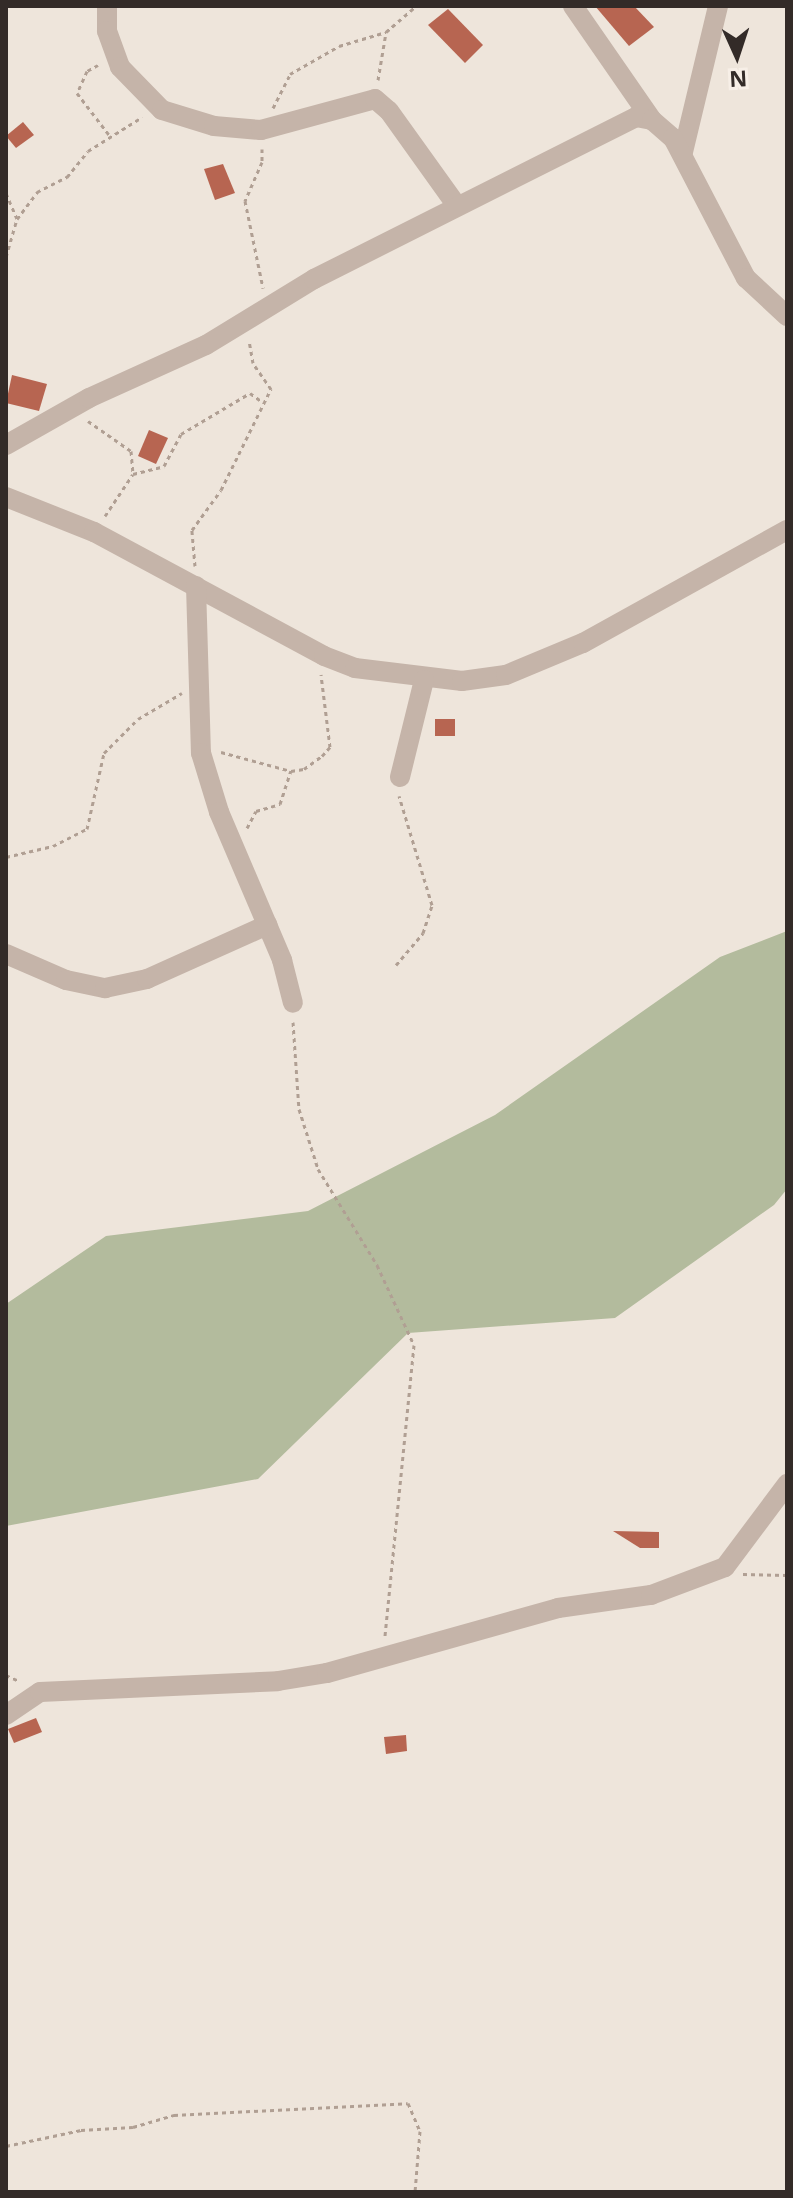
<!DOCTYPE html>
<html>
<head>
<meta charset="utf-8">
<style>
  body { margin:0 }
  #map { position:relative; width:793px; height:2198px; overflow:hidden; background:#eee5db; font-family:"Noto Sans",sans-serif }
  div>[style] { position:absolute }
  .green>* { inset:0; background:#b3bb9d }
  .building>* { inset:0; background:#b76551 }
  .path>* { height:3px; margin-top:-1.5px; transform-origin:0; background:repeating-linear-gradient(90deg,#b09f93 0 4px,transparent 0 8px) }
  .minor>* { height:20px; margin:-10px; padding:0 10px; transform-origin:10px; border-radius:10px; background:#c5b4a9 }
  span { translate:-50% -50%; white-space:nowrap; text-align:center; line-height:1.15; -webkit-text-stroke:6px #f7efe7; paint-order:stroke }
  .frame { position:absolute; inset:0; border:8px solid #332b28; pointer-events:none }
  .north { position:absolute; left:697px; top:16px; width:80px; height:80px; -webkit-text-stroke:6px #f7efe7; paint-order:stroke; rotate:177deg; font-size:22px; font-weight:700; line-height:32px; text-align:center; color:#332b28 }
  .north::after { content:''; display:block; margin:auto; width:28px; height:36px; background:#332b28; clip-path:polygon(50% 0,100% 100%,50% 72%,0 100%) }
</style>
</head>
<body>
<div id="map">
  <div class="green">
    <i style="clip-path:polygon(787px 931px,787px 1189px,774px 1205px,615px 1318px,408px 1333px,258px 1479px,6px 1526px,6px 1304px,106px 1236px,308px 1211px,495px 1115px,720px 957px)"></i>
  </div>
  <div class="building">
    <i style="clip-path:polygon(595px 6px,634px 6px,654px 27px,629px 46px)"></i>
    <i style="clip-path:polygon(448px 9px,483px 45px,465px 63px,428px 25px)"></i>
    <i style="clip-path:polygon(23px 122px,34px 135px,16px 148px,6px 136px)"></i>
    <i style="clip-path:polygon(223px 164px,235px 193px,215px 200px,204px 169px)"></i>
    <i style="clip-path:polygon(12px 375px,47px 384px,39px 411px,6px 403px)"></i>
    <i style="clip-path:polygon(149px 430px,168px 438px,156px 464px,138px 456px)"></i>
    <i style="clip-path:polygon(435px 719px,455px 719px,455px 736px,435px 736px)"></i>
    <i style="clip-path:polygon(613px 1531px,659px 1532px,659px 1548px,640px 1548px)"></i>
    <i style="clip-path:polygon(36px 1718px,42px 1732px,14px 1743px,8px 1729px)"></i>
    <i style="clip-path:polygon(406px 1735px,407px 1751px,386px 1754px,384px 1737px)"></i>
  </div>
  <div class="path">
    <i style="left:98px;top:65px;width:13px;rotate:151deg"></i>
    <i style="left:87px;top:71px;width:24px;rotate:114deg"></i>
    <i style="left:77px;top:93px;width:54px;rotate:52.5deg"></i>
    <i style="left:378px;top:80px;width:49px;rotate:-80.5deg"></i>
    <i style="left:386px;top:32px;width:40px;rotate:-41deg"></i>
    <i style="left:273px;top:108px;width:38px;rotate:-63deg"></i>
    <i style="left:290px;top:74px;width:56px;rotate:-29.7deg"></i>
    <i style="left:339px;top:46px;width:49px;rotate:-16.6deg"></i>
    <i style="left:262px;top:149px;width:13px;rotate:90deg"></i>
    <i style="left:262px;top:162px;width:43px;rotate:113.6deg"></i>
    <i style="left:245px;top:201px;width:89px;rotate:78.3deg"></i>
    <i style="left:6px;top:193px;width:28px;rotate:67deg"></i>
    <i style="left:6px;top:257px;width:40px;rotate:-74deg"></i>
    <i style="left:17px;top:219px;width:34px;rotate:-53deg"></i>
    <i style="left:37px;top:192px;width:34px;rotate:-27deg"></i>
    <i style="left:67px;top:177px;width:33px;rotate:-51deg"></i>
    <i style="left:88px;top:151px;width:64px;rotate:-32.2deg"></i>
    <i style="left:88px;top:421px;width:52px;rotate:34.9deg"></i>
    <i style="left:131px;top:451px;width:23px;rotate:85deg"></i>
    <i style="left:105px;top:516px;width:50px;rotate:-56.3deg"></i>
    <i style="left:133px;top:474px;width:32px;rotate:-14deg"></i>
    <i style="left:164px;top:466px;width:36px;rotate:-62deg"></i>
    <i style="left:181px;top:434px;width:80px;rotate:-30.7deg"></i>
    <i style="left:250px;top:393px;width:14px;rotate:36deg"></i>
    <i style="left:195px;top:566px;width:36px;rotate:-95deg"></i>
    <i style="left:192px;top:530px;width:49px;rotate:-54.1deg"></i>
    <i style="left:221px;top:490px;width:113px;rotate:-63.7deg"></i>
    <i style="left:271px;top:389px;width:32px;rotate:-125deg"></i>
    <i style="left:253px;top:363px;width:22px;rotate:-100deg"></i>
    <i style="left:221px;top:752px;width:73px;rotate:15.2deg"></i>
    <i style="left:291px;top:771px;width:13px;rotate:-9deg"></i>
    <i style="left:304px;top:769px;width:22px;rotate:-36deg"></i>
    <i style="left:322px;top:756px;width:12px;rotate:-48deg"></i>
    <i style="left:330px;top:747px;width:73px;rotate:-97.1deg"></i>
    <i style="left:247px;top:828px;width:19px;rotate:-62deg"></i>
    <i style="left:256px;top:811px;width:25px;rotate:-16deg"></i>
    <i style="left:280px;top:804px;width:35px;rotate:-72deg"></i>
    <i style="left:6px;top:857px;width:48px;rotate:-13.2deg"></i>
    <i style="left:53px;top:846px;width:38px;rotate:-27deg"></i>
    <i style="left:87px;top:829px;width:78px;rotate:-77.4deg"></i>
    <i style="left:104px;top:753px;width:48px;rotate:-45deg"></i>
    <i style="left:138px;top:719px;width:51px;rotate:-30.6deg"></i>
    <i style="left:396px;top:965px;width:42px;rotate:-49.8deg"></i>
    <i style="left:423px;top:933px;width:29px;rotate:-72deg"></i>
    <i style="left:432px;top:905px;width:114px;rotate:-106.8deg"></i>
    <i style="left:293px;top:1022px;width:87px;rotate:86.1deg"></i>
    <i style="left:299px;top:1109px;width:63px;rotate:72.4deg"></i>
    <i style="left:318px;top:1169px;width:113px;rotate:58.4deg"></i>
    <i style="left:377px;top:1265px;width:88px;rotate:65.2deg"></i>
    <i style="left:414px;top:1345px;width:293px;rotate:95.7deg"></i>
    <i style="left:743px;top:1574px;width:44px;rotate:1.3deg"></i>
    <i style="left:6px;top:1675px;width:14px;rotate:25deg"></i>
    <i style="left:6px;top:2146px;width:77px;rotate:-12deg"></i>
    <i style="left:81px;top:2130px;width:52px;rotate:-3.3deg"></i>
    <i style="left:133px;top:2127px;width:43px;rotate:-16.3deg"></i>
    <i style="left:174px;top:2115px;width:234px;rotate:-2.9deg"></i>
    <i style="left:408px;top:2103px;width:30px;rotate:67deg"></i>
    <i style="left:420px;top:2131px;width:61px;rotate:94.7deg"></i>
  </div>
  <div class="minor">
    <i style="left:573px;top:6px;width:139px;rotate:55.3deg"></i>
    <i style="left:107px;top:8px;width:23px;rotate:90deg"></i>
    <i style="left:107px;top:31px;width:38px;rotate:70deg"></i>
    <i style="left:120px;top:67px;width:60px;rotate:45.7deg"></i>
    <i style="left:162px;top:110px;width:54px;rotate:17.1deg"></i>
    <i style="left:214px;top:126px;width:47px;rotate:4.9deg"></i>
    <i style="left:261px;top:130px;width:118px;rotate:-15.2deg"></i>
    <i style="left:375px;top:99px;width:18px;rotate:41deg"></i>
    <i style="left:389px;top:111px;width:117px;rotate:54.4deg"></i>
    <i style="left:683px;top:152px;width:150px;rotate:-76.5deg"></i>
    <i style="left:6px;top:445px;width:95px;rotate:-29.5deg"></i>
    <i style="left:89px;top:398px;width:128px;rotate:-24.4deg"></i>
    <i style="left:206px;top:345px;width:127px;rotate:-31.4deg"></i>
    <i style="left:314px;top:279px;width:360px;rotate:-26.7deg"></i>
    <i style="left:636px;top:117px;width:16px;rotate:11deg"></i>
    <i style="left:652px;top:120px;width:28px;rotate:41deg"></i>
    <i style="left:673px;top:138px;width:158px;rotate:62.5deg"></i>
    <i style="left:746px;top:278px;width:56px;rotate:42.8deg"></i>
    <i style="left:6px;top:497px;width:95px;rotate:21.7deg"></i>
    <i style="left:94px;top:532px;width:261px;rotate:28.3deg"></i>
    <i style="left:324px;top:656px;width:33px;rotate:21deg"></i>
    <i style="left:355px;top:668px;width:108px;rotate:6.9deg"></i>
    <i style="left:462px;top:681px;width:44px;rotate:-7.8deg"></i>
    <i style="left:506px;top:675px;width:83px;rotate:-22.6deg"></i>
    <i style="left:583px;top:643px;width:233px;rotate:-29deg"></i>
    <i style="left:196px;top:586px;width:167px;rotate:88.3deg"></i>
    <i style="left:201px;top:753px;width:62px;rotate:73deg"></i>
    <i style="left:219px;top:812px;width:161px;rotate:66.9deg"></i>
    <i style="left:282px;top:960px;width:44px;rotate:75.7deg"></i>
    <i style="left:400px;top:777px;width:100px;rotate:-76.1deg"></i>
    <i style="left:6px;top:954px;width:65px;rotate:23.4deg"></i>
    <i style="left:66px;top:980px;width:40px;rotate:12deg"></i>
    <i style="left:105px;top:988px;width:43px;rotate:-12.1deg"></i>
    <i style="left:147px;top:979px;width:132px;rotate:-24.2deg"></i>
    <i style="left:6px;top:1715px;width:41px;rotate:-34.1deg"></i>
    <i style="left:40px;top:1692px;width:238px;rotate:-2.6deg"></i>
    <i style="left:278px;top:1681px;width:50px;rotate:-9.3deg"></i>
    <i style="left:327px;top:1673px;width:240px;rotate:-15.7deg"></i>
    <i style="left:558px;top:1608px;width:94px;rotate:-8deg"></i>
    <i style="left:651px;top:1595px;width:79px;rotate:-20.7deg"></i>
    <i style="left:725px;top:1567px;width:104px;rotate:-53.2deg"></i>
  </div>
  <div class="frame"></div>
  <div class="north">N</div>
</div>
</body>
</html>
